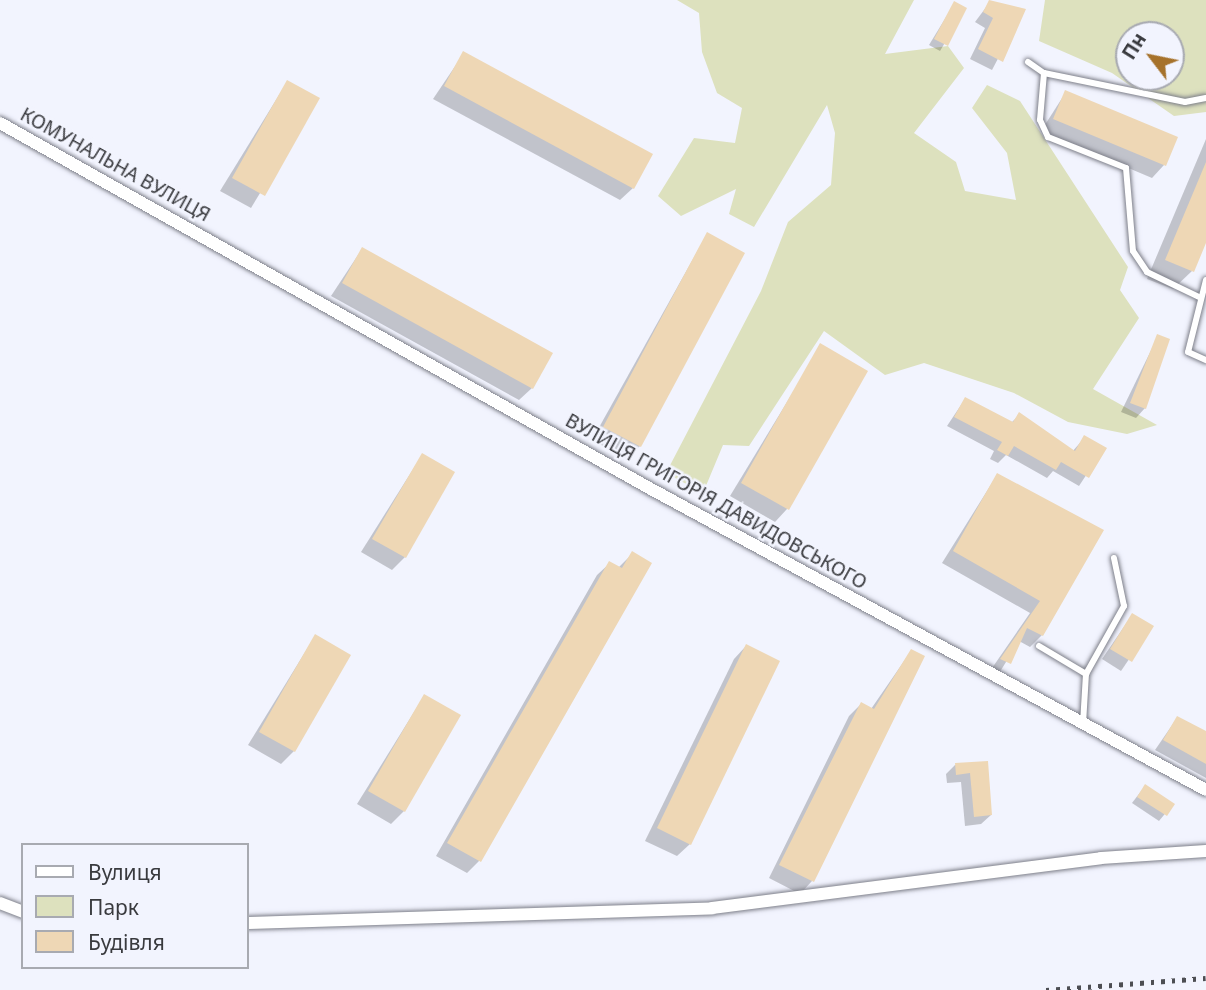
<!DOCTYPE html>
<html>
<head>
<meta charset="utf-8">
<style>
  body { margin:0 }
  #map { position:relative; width:1206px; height:990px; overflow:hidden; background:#f2f4fe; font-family:"Noto Sans",sans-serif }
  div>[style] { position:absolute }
  .green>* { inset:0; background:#dde1be }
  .shadow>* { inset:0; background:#0003 }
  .building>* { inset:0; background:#eed7b5 }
  .roads { filter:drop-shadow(0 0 2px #7d7f89) drop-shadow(0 0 2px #7d7f89) }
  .lane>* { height:6px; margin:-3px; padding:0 3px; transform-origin:3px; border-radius:3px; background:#fff }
  .street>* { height:12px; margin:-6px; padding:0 6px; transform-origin:6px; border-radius:6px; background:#fff }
  .rail>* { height:4.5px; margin-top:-2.25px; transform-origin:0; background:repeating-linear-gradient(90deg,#4d4e53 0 3.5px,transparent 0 10.5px) }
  span { translate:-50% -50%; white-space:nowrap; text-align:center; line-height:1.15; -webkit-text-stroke:5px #f2f4fe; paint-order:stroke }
  .street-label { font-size:19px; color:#393a3e }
  .legend { position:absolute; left:21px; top:843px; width:228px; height:126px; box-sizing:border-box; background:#f2f4fe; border:2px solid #a8aab1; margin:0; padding:9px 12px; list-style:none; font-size:21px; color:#393a3e }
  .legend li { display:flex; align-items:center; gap:14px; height:35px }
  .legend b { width:35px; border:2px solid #a8aab1 }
  .north { position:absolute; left:1115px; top:21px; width:70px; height:70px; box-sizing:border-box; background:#f2f4fe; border:2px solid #a8aab1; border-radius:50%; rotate:302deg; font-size:19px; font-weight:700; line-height:28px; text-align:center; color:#393a3e }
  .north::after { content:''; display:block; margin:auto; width:24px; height:32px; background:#a6722b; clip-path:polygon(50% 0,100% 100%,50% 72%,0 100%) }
</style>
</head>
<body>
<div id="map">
  <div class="green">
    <i style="clip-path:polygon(677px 0,914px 0,885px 54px,948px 46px,964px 68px,914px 133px,956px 162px,965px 191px,1016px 200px,1007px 153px,972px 108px,987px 85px,1020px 101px,1128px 267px,1120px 290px,1139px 318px,1093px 389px,1157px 425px,1127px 434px,1068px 422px,1014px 393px,924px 363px,885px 375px,824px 331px,749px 446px,723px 445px,703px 493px,666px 473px,761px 291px,788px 222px,831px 185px,835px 133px,827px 105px,754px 227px,729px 214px,736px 189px,681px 216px,658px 196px,694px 138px,735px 143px,742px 108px,717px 93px,702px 52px,699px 13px)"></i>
    <i style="clip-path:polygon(evenodd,1045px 0,1206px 0,1206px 112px,1174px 116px,1112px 73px,1039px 41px,1045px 0,1129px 35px,1171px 35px,1171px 77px,1129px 77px,1129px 35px)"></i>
  </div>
  <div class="shadow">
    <i style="clip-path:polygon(990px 2px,1023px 11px,992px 70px,970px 59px,985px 28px,975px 22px)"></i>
    <i style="clip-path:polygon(954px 4px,965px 9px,940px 51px,929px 45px)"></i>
    <i style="clip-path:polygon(464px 53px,633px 188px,620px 200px,433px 99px)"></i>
    <i style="clip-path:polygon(287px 82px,317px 99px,251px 208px,220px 191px)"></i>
    <i style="clip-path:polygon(1066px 92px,1176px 138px,1164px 165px,1152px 178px,1041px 131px)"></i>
    <i style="clip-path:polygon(1206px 139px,1206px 238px,1192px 271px,1173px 289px,1147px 279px)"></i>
    <i style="clip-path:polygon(707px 234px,640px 446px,627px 459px,592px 440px)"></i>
    <i style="clip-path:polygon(362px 249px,532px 388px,519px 400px,331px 296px)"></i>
    <i style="clip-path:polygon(1158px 336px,1145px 408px,1136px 418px,1121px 412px)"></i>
    <i style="clip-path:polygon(821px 346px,787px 509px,775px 522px,730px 496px)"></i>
    <i style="clip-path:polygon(965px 399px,1011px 423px,1019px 415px,1072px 452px,1085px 437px,1104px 448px,1079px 486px,1053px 471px,1047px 478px,1006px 455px,998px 463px,990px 459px,994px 451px,947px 426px)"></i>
    <i style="clip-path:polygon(422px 455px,405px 557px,392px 570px,361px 552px)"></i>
    <i style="clip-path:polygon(997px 475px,1101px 531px,1042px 635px,1030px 647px,1019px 641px,998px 675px,990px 671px,1030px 613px,942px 563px)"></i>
    <i style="clip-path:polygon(633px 553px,479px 861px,467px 873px,436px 856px,597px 575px,610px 563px,618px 568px)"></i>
    <i style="clip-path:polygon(1132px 615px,1151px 627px,1121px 671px,1102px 659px)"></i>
    <i style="clip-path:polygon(315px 636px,294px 751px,281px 764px,248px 745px)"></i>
    <i style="clip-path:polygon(746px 646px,690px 844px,677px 856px,645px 841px,734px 659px)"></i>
    <i style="clip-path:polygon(911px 651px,922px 657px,812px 881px,800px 894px,769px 878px,849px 716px,861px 704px,871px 709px)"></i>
    <i style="clip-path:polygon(424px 696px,404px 811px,391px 824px,357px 804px)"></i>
    <i style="clip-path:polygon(1177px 718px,1206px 733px,1206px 778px,1155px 750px)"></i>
    <i style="clip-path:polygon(986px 762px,991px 815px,981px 824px,965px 826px,961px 782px,947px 783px,946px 774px,955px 765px)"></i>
    <i style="clip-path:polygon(1145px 786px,1173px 804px,1159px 821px,1132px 803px)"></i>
  </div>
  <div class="building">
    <i style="clip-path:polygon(989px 0,1026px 9px,1003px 62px,978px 49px,993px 18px,983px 12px)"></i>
    <i style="clip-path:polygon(954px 1px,967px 8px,948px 46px,934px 39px)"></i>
    <i style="clip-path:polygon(463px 51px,653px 154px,634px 189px,444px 86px)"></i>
    <i style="clip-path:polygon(287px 80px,320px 98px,265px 196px,232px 178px)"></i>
    <i style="clip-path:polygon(1065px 90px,1178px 137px,1166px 166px,1053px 119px)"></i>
    <i style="clip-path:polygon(1206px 162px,1206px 243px,1194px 272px,1165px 260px)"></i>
    <i style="clip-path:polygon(707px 232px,745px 253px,641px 447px,603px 427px)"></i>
    <i style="clip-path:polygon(362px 247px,553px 353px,533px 389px,342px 283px)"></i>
    <i style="clip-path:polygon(1157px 334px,1170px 339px,1146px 409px,1130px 403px)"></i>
    <i style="clip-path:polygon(820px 343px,868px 371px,789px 510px,741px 483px)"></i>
    <i style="clip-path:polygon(965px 397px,1013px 422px,1019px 412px,1075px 451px,1084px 435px,1107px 448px,1089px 478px,1061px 462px,1056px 470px,1014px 446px,1008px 456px,997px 450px,1002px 442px,954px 417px)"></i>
    <i style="clip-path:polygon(422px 453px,455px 472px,406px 558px,372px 539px)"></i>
    <i style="clip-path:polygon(997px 473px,1104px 530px,1043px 636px,1027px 628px,1011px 664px,1000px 659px,1040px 601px,953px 551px)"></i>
    <i style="clip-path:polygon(632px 551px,652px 563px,481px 862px,447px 843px,609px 561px,622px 568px)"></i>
    <i style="clip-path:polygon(1132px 613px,1154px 626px,1132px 662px,1110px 649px)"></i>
    <i style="clip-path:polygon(315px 634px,351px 655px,295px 752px,259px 732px)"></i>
    <i style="clip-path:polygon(746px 644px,780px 661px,691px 845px,657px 828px)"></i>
    <i style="clip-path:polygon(911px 649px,925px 656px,814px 882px,779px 865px,861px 702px,874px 709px)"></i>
    <i style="clip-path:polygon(424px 694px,461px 715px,405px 812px,368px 791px)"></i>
    <i style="clip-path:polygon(1177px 716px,1206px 731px,1206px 764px,1163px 740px)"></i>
    <i style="clip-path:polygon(988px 761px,992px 815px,974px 817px,970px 773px,956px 775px,955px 763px)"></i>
    <i style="clip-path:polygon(1145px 784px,1175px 804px,1167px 816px,1137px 797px)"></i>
  </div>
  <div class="roads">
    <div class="lane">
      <i style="left:1028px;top:62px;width:19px;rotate:35deg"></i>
      <i style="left:1044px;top:73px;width:144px;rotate:11.6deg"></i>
      <i style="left:1185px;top:102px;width:21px;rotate:-11deg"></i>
      <i style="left:1044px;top:73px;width:47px;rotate:94.9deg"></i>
      <i style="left:1040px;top:120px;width:19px;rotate:65deg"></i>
      <i style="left:1048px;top:137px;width:84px;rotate:21.7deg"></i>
      <i style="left:1126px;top:168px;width:83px;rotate:85.2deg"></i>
      <i style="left:1133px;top:251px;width:25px;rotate:56deg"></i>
      <i style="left:1147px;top:272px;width:58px;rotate:25.7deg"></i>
      <i style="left:1206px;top:280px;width:74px;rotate:104deg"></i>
      <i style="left:1188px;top:352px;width:20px;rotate:24deg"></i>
      <i style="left:1039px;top:646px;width:55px;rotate:30.8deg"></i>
      <i style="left:1083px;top:724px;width:50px;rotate:-86.6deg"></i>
      <i style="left:1086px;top:674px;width:78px;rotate:-60.8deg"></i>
      <i style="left:1124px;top:606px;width:49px;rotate:-101.8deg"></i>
    </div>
    <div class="street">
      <i style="left:0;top:123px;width:747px;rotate:29.35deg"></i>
      <i style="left:651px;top:489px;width:631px;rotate:28.47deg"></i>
      <i style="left:0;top:903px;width:25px;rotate:21deg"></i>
      <i style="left:247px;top:923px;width:465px;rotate:-1.8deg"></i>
      <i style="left:712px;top:908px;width:392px;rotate:-7.3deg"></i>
      <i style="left:1101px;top:858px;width:105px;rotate:-3.8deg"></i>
    </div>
  </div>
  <div class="rail">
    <i style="left:1046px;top:990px;width:160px;rotate:-4.3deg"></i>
  </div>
  <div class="street-label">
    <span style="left:115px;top:165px;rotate:29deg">КОМУНАЛЬНА ВУЛИЦЯ</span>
    <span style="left:716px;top:502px;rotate:29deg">ВУЛИЦЯ ГРИГОРІЯ ДАВИДОВСЬКОГО</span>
  </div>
  <ul class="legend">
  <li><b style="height:9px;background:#fff"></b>Вулиця</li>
  <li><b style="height:19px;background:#dde1be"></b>Парк</li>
  <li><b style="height:19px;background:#eed7b5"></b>Будівля</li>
  </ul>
  <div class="north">Пн</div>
</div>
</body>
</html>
